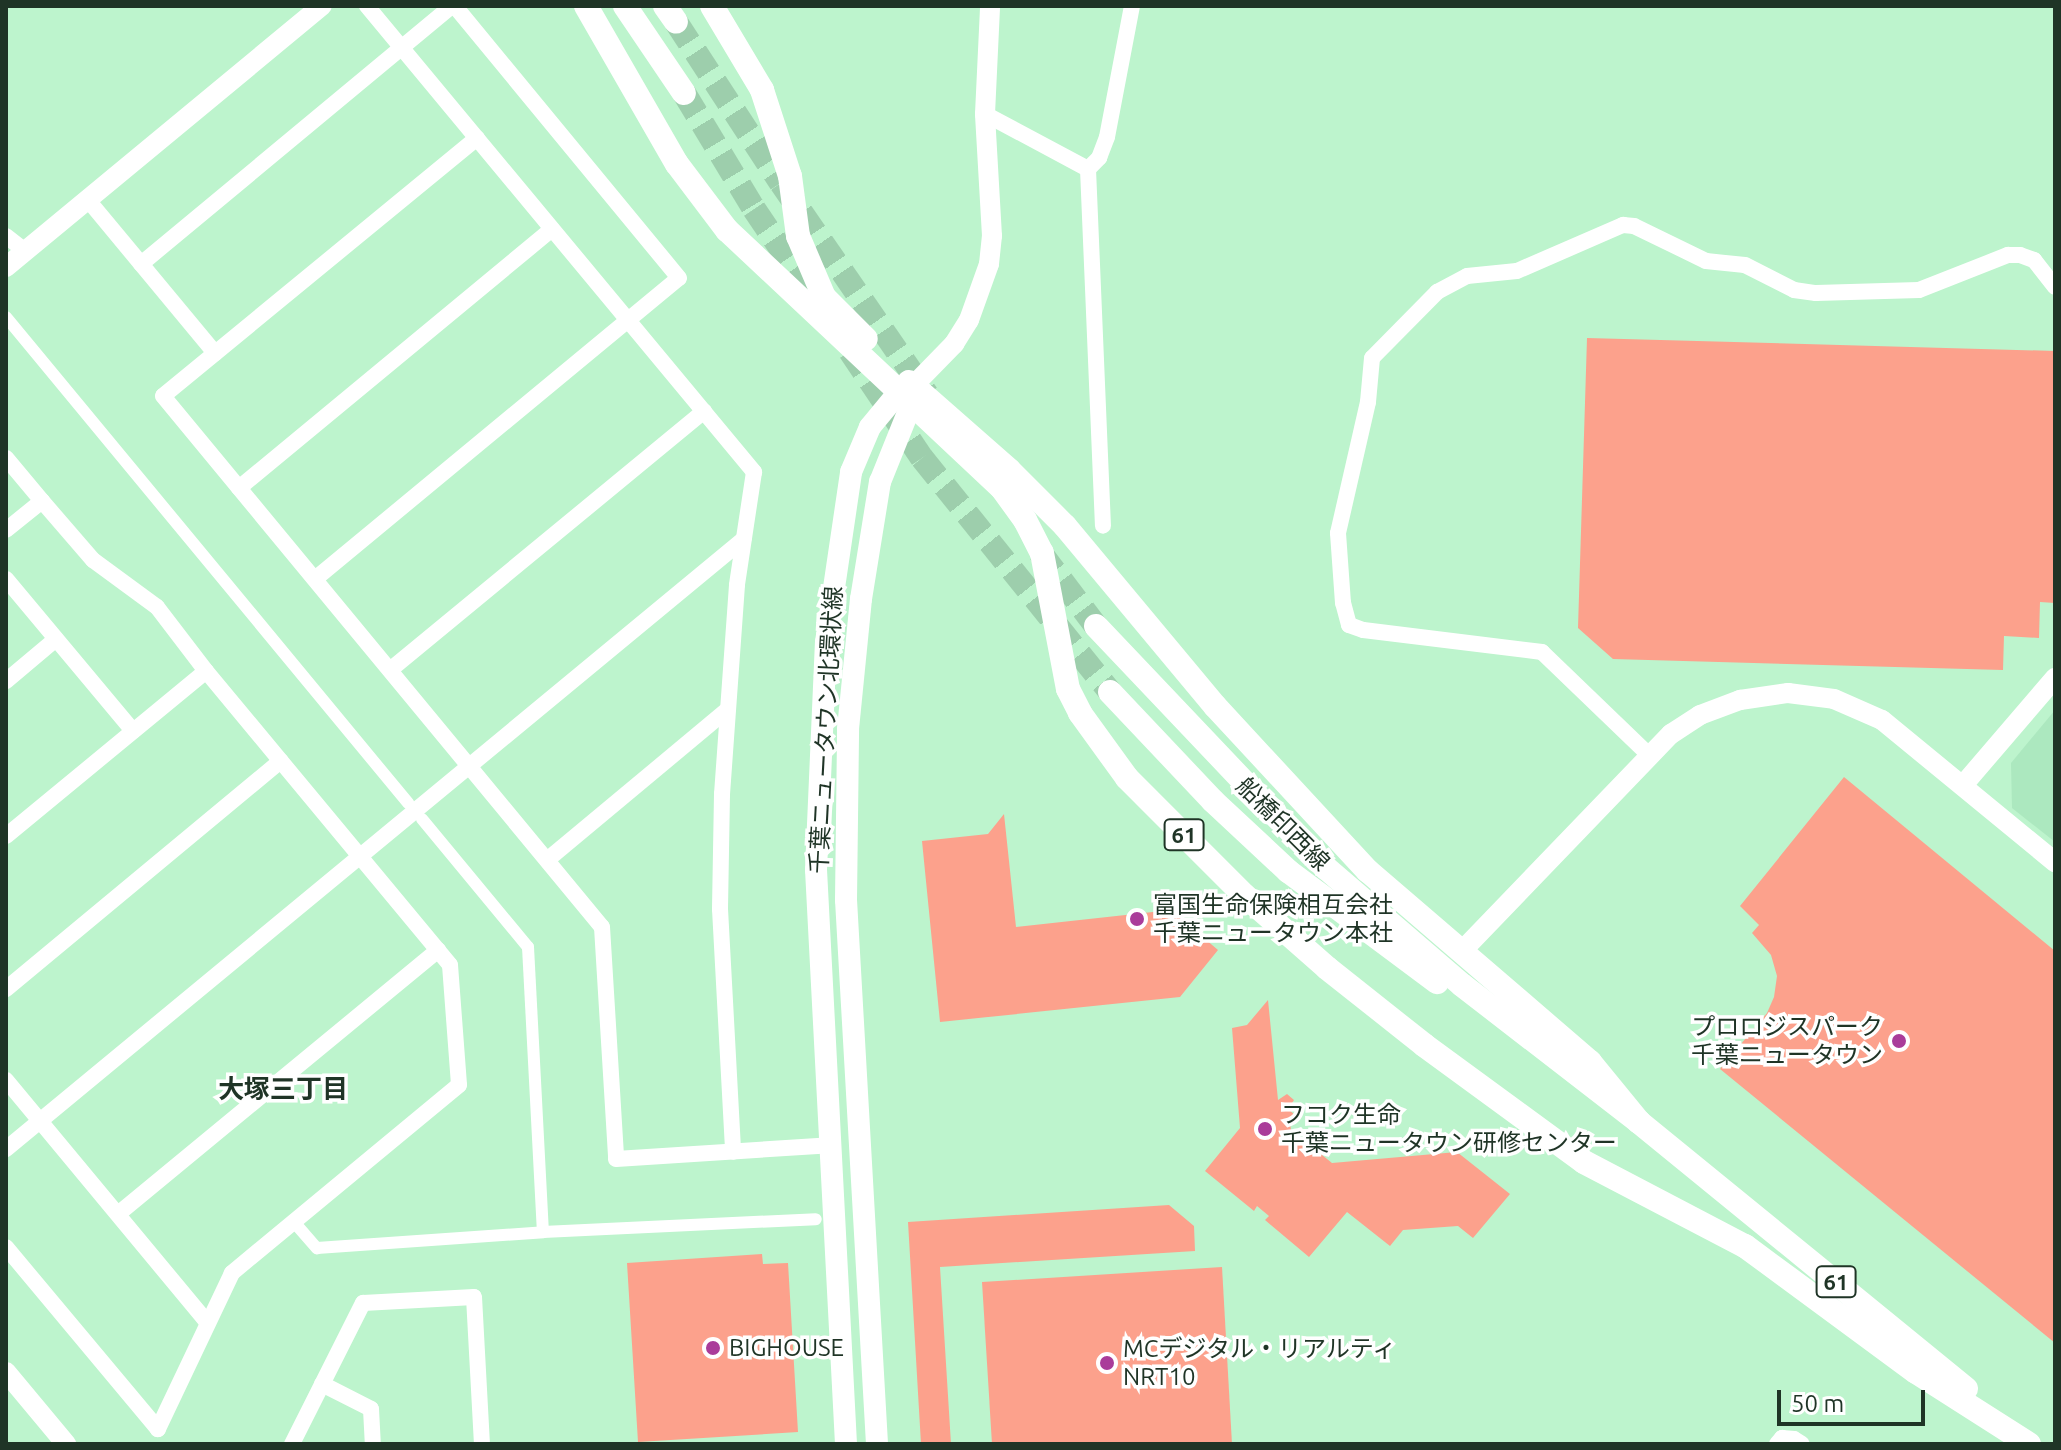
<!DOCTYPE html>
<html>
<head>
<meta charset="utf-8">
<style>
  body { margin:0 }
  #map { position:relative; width:2061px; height:1450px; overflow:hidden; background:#bdf4cd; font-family:Ubuntu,"Noto Sans JP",sans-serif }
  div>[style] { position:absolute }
  .built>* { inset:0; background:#ace8bf }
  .building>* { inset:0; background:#fca18c }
  .primary-tunnel>* { height:24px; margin-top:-12px; transform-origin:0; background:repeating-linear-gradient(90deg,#9dceac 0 24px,transparent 0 36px) }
  .pedestrian>* { height:12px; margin:-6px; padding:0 6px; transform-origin:6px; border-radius:6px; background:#fff }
  .minor>* { height:16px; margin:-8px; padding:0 8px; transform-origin:8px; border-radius:8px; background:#fff }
  .tertiary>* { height:20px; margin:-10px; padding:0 10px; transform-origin:10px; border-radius:10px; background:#fff }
  .secondary>* { height:22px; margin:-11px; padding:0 11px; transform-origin:11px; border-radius:11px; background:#fff }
  .primary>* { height:24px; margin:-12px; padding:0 12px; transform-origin:12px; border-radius:12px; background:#fff }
  .dots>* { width:22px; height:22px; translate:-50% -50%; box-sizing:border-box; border:4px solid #fff; border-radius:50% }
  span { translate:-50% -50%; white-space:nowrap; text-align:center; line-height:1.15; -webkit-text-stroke:7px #fff; paint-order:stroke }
  .shield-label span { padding:2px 6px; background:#fff; border:2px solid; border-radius:6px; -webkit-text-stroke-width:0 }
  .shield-label { font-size:22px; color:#1f3426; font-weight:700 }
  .street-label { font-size:24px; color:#1f3426 }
  .poi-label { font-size:24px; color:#1f3426 }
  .left { translate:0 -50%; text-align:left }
  .right { translate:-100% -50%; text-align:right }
  .neighbourhood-label { font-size:26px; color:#1f3426; font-weight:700 }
  .frame { position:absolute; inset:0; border:8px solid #1f3426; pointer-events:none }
  .scale { position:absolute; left:1777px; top:1390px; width:148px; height:36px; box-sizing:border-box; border:4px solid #1f3426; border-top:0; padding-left:10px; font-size:24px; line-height:28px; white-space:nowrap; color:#1f3426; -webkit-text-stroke:6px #fff; paint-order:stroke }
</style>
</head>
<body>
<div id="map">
  <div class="built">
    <i style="clip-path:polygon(2055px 710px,2055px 842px,2012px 808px,2011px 763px)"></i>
  </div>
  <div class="building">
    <i style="clip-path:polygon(1587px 338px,2055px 351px,2055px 603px,2040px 602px,2039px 638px,2004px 636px,2003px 670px,1613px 659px,1578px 628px)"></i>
    <i style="clip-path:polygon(1844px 777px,2055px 951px,2055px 1343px,1720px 1069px,1767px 1013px,1774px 997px,1777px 976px,1771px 955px,1752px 933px,1759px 925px,1740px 906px)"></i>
    <i style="clip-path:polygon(1004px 814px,1016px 927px,1171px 910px,1218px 950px,1180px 997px,940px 1022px,922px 841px,988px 834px)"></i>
    <i style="clip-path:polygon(1268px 1000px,1278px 1100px,1287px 1094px,1294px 1100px,1288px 1109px,1295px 1115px,1290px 1123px,1291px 1130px,1332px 1163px,1457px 1152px,1510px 1194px,1473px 1238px,1458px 1226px,1403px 1230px,1390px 1246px,1347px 1212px,1309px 1257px,1265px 1220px,1269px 1216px,1257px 1206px,1254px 1211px,1205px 1171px,1240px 1128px,1232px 1028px,1247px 1025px)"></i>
    <i style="clip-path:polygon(1169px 1205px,1194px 1226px,1195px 1251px,940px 1267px,951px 1444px,921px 1444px,908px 1222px)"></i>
    <i style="clip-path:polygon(762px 1254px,763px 1264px,788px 1263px,798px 1432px,638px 1442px,627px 1263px)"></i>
    <i style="clip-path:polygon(1222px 1267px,1232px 1444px,992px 1444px,982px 1282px)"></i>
  </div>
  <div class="primary-tunnel">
    <i style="left:676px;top:22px;width:192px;rotate:56.9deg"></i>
    <i style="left:781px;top:183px;width:257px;rotate:55.4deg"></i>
    <i style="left:684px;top:93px;width:135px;rotate:58.9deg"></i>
    <i style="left:754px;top:209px;width:127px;rotate:55.9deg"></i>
    <i style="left:850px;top:351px;width:129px;rotate:56.1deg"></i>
    <i style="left:922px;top:458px;width:300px;rotate:51.2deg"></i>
    <i style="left:1040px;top:552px;width:93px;rotate:52.9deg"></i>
  </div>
  <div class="pedestrian">
    <i style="left:6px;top:317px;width:631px;rotate:50.4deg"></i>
    <i style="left:422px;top:819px;width:166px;rotate:50.4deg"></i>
    <i style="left:528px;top:947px;width:285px;rotate:87deg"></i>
    <i style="left:294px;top:1222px;width:35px;rotate:49deg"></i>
    <i style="left:317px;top:1248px;width:227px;rotate:-4deg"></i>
    <i style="left:543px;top:1232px;width:273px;rotate:-2.7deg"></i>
  </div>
  <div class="minor">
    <i style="left:367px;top:6px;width:606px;rotate:50.29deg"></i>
    <i style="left:754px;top:472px;width:114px;rotate:98.6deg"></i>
    <i style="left:737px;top:585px;width:210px;rotate:94.1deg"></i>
    <i style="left:722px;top:794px;width:115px;rotate:91deg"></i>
    <i style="left:720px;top:909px;width:243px;rotate:86.9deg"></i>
    <i style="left:985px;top:114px;width:117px;rotate:28.1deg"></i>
    <i style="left:1088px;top:169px;width:16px;rotate:-45deg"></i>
    <i style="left:1099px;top:158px;width:22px;rotate:-69deg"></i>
    <i style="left:1107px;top:137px;width:133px;rotate:-79.2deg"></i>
    <i style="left:477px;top:138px;width:406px;rotate:140.6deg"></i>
    <i style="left:163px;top:396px;width:689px;rotate:50.42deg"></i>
    <i style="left:602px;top:927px;width:232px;rotate:86.5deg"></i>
    <i style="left:616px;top:1159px;width:214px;rotate:-3.7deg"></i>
    <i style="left:1088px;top:169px;width:357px;rotate:87.6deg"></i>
    <i style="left:88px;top:200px;width:199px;rotate:50.3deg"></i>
    <i style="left:6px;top:236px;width:24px;rotate:38deg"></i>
    <i style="left:141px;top:264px;width:404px;rotate:-39.7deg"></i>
    <i style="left:6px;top:458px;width:56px;rotate:50.1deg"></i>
    <i style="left:42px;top:501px;width:46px;rotate:141.1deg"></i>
    <i style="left:239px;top:488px;width:406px;rotate:-39.6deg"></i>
    <i style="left:42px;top:501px;width:78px;rotate:49.2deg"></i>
    <i style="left:93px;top:560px;width:79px;rotate:36.3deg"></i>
    <i style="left:157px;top:607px;width:81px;rotate:52.6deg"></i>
    <i style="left:6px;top:579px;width:198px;rotate:50.1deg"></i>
    <i style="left:315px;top:579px;width:472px;rotate:-39.6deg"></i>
    <i style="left:679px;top:278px;width:352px;rotate:-129.5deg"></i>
    <i style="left:390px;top:670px;width:407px;rotate:-39.5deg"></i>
    <i style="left:6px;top:681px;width:65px;rotate:-40deg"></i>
    <i style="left:1650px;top:756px;width:150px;rotate:-136.1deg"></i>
    <i style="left:1542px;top:652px;width:180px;rotate:-173deg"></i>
    <i style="left:1363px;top:630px;width:15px;rotate:-160deg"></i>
    <i style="left:1349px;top:625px;width:23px;rotate:-105deg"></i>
    <i style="left:1343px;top:603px;width:70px;rotate:-94.1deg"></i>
    <i style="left:1338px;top:533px;width:134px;rotate:-77.1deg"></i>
    <i style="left:1368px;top:402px;width:44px;rotate:-84.8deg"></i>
    <i style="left:1372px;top:358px;width:93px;rotate:-45.4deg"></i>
    <i style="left:1437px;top:292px;width:34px;rotate:-28deg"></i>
    <i style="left:1467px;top:276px;width:50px;rotate:-5.7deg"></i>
    <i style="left:1517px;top:271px;width:116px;rotate:-23.5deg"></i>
    <i style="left:1623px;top:225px;width:11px;rotate:5deg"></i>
    <i style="left:1634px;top:226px;width:80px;rotate:25.9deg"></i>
    <i style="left:1706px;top:261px;width:39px;rotate:6deg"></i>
    <i style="left:1745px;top:265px;width:55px;rotate:27deg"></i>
    <i style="left:1794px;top:290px;width:22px;rotate:8deg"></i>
    <i style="left:1816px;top:293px;width:103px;rotate:-1.7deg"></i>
    <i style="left:1919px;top:290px;width:96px;rotate:-21.5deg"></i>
    <i style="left:2008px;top:255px;width:12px"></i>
    <i style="left:2020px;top:255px;width:15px;rotate:20deg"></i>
    <i style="left:2034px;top:260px;width:34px;rotate:52deg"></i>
    <i style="left:6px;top:836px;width:259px;rotate:-39.5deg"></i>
    <i style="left:206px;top:671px;width:382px;rotate:50.3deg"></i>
    <i style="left:450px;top:965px;width:120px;rotate:85.7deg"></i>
    <i style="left:459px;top:1085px;width:295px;rotate:140.4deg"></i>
    <i style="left:232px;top:1273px;width:173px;rotate:115.4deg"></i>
    <i style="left:158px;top:1429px;width:237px;rotate:-129.9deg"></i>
    <i style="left:547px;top:860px;width:234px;rotate:-39.8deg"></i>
    <i style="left:6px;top:989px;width:357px;rotate:-39.7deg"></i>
    <i style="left:6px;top:1080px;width:316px;rotate:50.3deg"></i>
    <i style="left:6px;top:1149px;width:957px;rotate:-39.58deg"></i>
    <i style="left:118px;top:1214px;width:415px;rotate:-39.5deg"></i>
    <i style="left:322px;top:1384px;width:55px;rotate:27deg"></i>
    <i style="left:371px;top:1409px;width:35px;rotate:87deg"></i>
    <i style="left:292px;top:1444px;width:158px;rotate:-63.3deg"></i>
    <i style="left:363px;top:1303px;width:111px;rotate:-3.1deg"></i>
    <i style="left:474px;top:1297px;width:147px;rotate:86.9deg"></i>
    <i style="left:1777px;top:1444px;width:8px;rotate:-50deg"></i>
    <i style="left:1782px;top:1438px;width:12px;rotate:5deg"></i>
    <i style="left:1794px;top:1439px;width:9px;rotate:32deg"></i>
  </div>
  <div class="tertiary">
    <i style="left:6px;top:267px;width:410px;rotate:-39.6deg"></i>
    <i style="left:913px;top:386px;width:59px;rotate:-45.7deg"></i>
    <i style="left:954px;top:344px;width:28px;rotate:-58deg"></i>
    <i style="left:969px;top:320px;width:59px;rotate:-70.3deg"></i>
    <i style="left:989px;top:264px;width:28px;rotate:-84deg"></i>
    <i style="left:992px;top:236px;width:122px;rotate:-93.3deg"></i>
    <i style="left:985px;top:114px;width:108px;rotate:-87.3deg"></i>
    <i style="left:1964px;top:784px;width:140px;rotate:-49.4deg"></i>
    <i style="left:1461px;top:952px;width:303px;rotate:-46.1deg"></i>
    <i style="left:1671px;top:734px;width:35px;rotate:-33deg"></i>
    <i style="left:1700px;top:715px;width:43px;rotate:-20.6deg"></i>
    <i style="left:1740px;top:700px;width:49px;rotate:-8.3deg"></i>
    <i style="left:1788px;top:693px;width:46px;rotate:7.4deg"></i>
    <i style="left:1834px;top:699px;width:52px;rotate:23.6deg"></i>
    <i style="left:1882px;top:720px;width:224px;rotate:39.4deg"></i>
    <i style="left:6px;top:1372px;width:94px;rotate:50.2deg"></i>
  </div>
  <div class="secondary">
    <i style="left:846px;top:1444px;width:575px;rotate:-92.99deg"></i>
    <i style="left:816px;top:870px;width:228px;rotate:-87.5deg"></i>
    <i style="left:826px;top:642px;width:172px;rotate:-81.6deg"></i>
    <i style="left:851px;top:472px;width:49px;rotate:-67.1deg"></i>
    <i style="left:870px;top:427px;width:45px;rotate:-50.4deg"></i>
    <i style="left:899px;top:392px;width:15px;rotate:-23deg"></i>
    <i style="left:877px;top:1444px;width:545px;rotate:-93.26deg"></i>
    <i style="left:846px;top:900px;width:171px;rotate:-89.3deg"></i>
    <i style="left:848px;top:729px;width:131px;rotate:-84.3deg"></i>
    <i style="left:861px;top:599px;width:119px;rotate:-80.8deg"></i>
    <i style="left:880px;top:482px;width:83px;rotate:-68.1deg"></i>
    <i style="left:911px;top:405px;width:18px;rotate:-84deg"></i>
  </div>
  <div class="primary">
    <i style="left:586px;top:6px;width:182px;rotate:60.1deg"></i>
    <i style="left:677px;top:164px;width:83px;rotate:52.9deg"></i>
    <i style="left:727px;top:230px;width:376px;rotate:43.2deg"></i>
    <i style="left:1001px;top:487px;width:41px;rotate:54deg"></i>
    <i style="left:1025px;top:520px;width:37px;rotate:63deg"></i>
    <i style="left:1042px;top:553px;width:138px;rotate:79.2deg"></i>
    <i style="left:1068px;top:689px;width:27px;rotate:63deg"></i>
    <i style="left:1080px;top:713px;width:80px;rotate:54.1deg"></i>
    <i style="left:1127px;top:778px;width:165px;rotate:45deg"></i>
    <i style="left:1244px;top:895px;width:111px;rotate:41.3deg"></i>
    <i style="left:1327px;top:968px;width:124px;rotate:38.4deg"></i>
    <i style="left:1424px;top:1045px;width:198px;rotate:36.2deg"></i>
    <i style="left:1584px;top:1162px;width:182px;rotate:27.6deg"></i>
    <i style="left:1745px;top:1246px;width:212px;rotate:36.4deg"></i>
    <i style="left:1916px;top:1372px;width:134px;rotate:32.5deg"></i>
    <i style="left:625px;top:6px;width:105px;rotate:55.9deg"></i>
    <i style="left:665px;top:6px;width:19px;rotate:55deg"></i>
    <i style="left:712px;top:6px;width:98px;rotate:59.2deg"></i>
    <i style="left:762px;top:90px;width:90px;rotate:72deg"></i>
    <i style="left:790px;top:176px;width:61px;rotate:82.4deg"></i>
    <i style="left:798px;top:236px;width:66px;rotate:66.9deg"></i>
    <i style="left:824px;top:297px;width:59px;rotate:45deg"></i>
    <i style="left:909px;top:382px;width:133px;rotate:41.3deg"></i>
    <i style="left:1009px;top:470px;width:79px;rotate:45deg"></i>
    <i style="left:1065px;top:526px;width:234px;rotate:50.2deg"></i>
    <i style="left:1215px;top:706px;width:225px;rotate:47.2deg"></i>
    <i style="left:1368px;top:871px;width:293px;rotate:40.7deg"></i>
    <i style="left:1590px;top:1062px;width:77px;rotate:50.8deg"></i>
    <i style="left:1096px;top:626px;width:334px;rotate:46.5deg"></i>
    <i style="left:1326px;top:868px;width:179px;rotate:40.7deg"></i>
    <i style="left:1462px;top:985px;width:224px;rotate:37.7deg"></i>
    <i style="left:1639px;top:1122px;width:422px;rotate:39.2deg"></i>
    <i style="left:1110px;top:692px;width:150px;rotate:46.6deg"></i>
    <i style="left:1213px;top:801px;width:103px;rotate:43deg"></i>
    <i style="left:1288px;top:871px;width:186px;rotate:36.7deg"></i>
  </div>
  <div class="dots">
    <i style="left:1137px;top:919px;background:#aa3c9a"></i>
    <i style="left:1899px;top:1041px;background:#aa3c9a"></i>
    <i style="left:1265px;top:1129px;background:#aa3c9a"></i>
    <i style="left:713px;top:1348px;background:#aa3c9a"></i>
    <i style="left:1107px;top:1363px;background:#aa3c9a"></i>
  </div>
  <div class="shield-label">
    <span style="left:1184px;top:835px">61</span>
    <span style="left:1836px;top:1282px">61</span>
  </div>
  <div class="street-label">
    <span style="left:826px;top:730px;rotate:-87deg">千葉ニュータウン北環状線</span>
    <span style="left:1283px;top:824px;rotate:45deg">船橋印西線</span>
  </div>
  <div class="poi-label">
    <span class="left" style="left:1153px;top:919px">富国生命保険相互会社<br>千葉ニュータウン本社</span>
    <span class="right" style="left:1883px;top:1041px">プロロジスパーク<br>千葉ニュータウン</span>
    <span class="left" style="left:1281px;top:1129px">フコク生命<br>千葉ニュータウン研修センター</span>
    <span class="left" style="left:729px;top:1348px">BIGHOUSE</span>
    <span class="left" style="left:1123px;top:1363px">MCデジタル・リアルティ<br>NRT10</span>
  </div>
  <div class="neighbourhood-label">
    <span style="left:283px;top:1089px">大塚三丁目</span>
  </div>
  <div class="frame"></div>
  <div class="scale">50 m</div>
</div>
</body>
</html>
